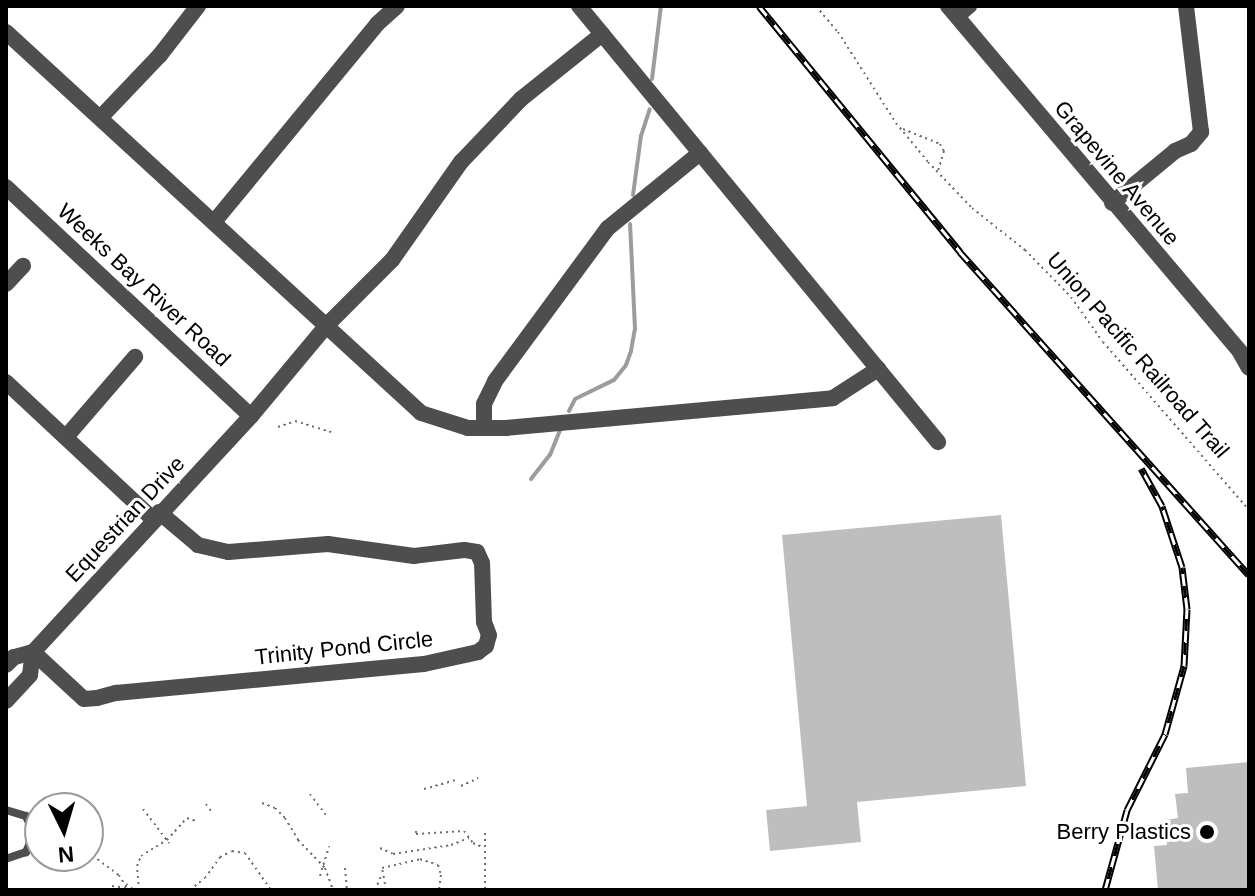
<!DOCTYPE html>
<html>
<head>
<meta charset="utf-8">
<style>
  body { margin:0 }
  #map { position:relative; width:1255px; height:896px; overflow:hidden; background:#fff; font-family:Helvetica,sans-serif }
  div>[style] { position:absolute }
  .stream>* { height:4px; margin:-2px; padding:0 2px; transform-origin:2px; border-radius:2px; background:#9c9c9c }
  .building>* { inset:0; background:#bebebe }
  .path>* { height:2px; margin-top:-1px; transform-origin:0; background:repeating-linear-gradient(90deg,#707070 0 2px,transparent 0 6px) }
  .service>* { height:8px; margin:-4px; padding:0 4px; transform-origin:4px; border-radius:4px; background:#4e4e4e }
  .minor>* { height:16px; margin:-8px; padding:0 8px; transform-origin:8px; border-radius:8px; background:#4e4e4e }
  .tertiary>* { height:16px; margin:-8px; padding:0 8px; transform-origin:8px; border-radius:8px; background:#4e4e4e }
  .rail>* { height:7px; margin-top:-3.5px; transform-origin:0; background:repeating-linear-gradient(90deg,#fff 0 12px,#000 0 24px); box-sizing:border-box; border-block:2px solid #000 }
  .dots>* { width:22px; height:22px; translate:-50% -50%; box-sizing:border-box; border:4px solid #fff; border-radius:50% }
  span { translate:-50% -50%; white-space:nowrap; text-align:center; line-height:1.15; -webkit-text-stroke:6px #fff; paint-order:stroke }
  .street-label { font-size:22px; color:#000 }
  .poi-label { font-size:22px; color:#000 }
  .right { translate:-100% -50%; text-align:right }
  .frame { position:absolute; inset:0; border:8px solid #000; pointer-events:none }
  .north { position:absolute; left:24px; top:792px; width:80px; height:80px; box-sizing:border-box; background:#fff; border:2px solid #999; border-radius:50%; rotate:175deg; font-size:22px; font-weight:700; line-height:32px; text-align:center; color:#000 }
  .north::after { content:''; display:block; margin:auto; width:28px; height:36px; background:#000; clip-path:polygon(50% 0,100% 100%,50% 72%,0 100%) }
</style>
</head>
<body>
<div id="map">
  <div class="stream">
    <i style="left:652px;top:79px;width:74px;rotate:-83deg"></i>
    <i style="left:633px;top:195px;width:60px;rotate:-82.3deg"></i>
    <i style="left:641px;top:136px;width:28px;rotate:-72deg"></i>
    <i style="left:569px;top:411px;width:13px;rotate:-63deg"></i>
    <i style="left:575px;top:399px;width:43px;rotate:-26deg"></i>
    <i style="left:614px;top:380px;width:19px;rotate:-51deg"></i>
    <i style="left:626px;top:365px;width:15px;rotate:-70deg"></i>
    <i style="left:631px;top:351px;width:22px;rotate:-80deg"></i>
    <i style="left:635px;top:329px;width:105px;rotate:-92.7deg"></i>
    <i style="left:531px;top:479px;width:31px;rotate:-52deg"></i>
    <i style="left:550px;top:455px;width:27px;rotate:-68deg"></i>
  </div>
  <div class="building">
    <i style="clip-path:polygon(1001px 515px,1026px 786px,857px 802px,861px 842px,770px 851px,766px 810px,807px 806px,782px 535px)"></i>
    <i style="clip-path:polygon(1249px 762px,1249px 890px,1158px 890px,1154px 846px,1167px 845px,1165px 820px,1178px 818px,1175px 794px,1188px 793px,1186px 768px)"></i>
  </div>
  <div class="path">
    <i style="left:816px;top:6px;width:34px;rotate:50deg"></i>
    <i style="left:838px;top:32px;width:108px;rotate:57.5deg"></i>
    <i style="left:896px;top:123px;width:50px;rotate:50.6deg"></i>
    <i style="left:928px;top:162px;width:64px;rotate:46.3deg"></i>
    <i style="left:972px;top:208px;width:68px;rotate:38.4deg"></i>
    <i style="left:1025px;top:250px;width:66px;rotate:45.6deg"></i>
    <i style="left:1071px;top:297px;width:55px;rotate:54.6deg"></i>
    <i style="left:1103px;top:342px;width:223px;rotate:49deg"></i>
    <i style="left:903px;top:129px;width:40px;rotate:22deg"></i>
    <i style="left:940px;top:144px;width:8px;rotate:60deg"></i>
    <i style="left:944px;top:151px;width:21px;rotate:107deg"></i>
    <i style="left:278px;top:427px;width:18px;rotate:-19deg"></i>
    <i style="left:295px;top:421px;width:38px;rotate:17deg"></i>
    <i style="left:461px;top:786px;width:19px;rotate:-25deg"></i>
    <i style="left:424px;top:789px;width:32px;rotate:-16deg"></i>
    <i style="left:310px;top:794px;width:26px;rotate:53deg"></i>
    <i style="left:262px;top:803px;width:14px;rotate:21deg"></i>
    <i style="left:275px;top:808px;width:14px;rotate:45deg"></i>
    <i style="left:285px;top:818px;width:26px;rotate:59deg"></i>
    <i style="left:298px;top:840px;width:39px;rotate:46deg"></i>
    <i style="left:325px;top:868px;width:23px;rotate:70deg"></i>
    <i style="left:206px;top:804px;width:9px;rotate:54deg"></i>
    <i style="left:143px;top:809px;width:43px;rotate:52.6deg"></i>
    <i style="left:416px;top:831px;width:3px;rotate:90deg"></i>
    <i style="left:416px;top:834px;width:48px;rotate:-3.6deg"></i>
    <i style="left:464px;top:831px;width:15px;rotate:53deg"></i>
    <i style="left:473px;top:843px;width:12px;rotate:24deg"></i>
    <i style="left:485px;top:833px;width:57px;rotate:90deg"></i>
    <i style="left:380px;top:848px;width:14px;rotate:25deg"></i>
    <i style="left:393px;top:854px;width:59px;rotate:-8.8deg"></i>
    <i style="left:451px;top:845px;width:19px;rotate:-21deg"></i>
    <i style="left:88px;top:852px;width:39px;rotate:37deg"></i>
    <i style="left:119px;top:875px;width:17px;rotate:59deg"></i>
    <i style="left:345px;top:868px;width:22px;rotate:85deg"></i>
    <i style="left:320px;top:876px;width:31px;rotate:-73deg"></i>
    <i style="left:126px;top:884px;width:10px;rotate:37deg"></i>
    <i style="left:112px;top:886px;width:15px;rotate:8deg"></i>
    <i style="left:139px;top:890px;width:24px;rotate:-95deg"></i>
    <i style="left:137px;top:866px;width:11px;rotate:-68deg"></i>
    <i style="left:141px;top:856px;width:31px;rotate:-32deg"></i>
    <i style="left:167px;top:840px;width:30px;rotate:-48deg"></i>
    <i style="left:187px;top:818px;width:9px;rotate:18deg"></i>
    <i style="left:190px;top:890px;width:19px;rotate:-39deg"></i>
    <i style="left:205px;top:878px;width:26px;rotate:-54deg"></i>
    <i style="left:220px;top:857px;width:13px;rotate:-27deg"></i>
    <i style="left:232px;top:851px;width:13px;rotate:9deg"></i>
    <i style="left:245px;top:853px;width:45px;rotate:54.9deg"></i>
    <i style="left:375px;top:890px;width:17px;rotate:-66deg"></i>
    <i style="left:386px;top:890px;width:22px;rotate:-100deg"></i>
    <i style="left:382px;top:868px;width:39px;rotate:-13deg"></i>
    <i style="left:420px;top:859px;width:19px;rotate:18deg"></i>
    <i style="left:438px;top:865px;width:10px;rotate:73deg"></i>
    <i style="left:441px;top:875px;width:15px;rotate:98deg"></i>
  </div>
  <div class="service">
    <i style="left:6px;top:810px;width:21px;rotate:17deg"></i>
    <i style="left:26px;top:816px;width:20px;rotate:66deg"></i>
    <i style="left:34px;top:834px;width:20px;rotate:114deg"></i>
    <i style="left:26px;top:852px;width:21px;rotate:161deg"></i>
  </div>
  <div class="minor">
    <i style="left:579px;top:6px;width:565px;rotate:50.53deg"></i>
    <i style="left:948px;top:6px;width:453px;rotate:49.8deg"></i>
    <i style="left:1240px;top:352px;width:18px;rotate:61deg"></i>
    <i style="left:957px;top:16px;width:16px;rotate:-40deg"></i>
    <i style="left:6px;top:32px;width:563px;rotate:42.55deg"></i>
    <i style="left:421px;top:413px;width:49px;rotate:17.7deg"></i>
    <i style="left:468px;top:428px;width:38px"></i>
    <i style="left:506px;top:428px;width:328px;rotate:-5.2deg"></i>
    <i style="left:833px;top:398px;width:54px;rotate:-32.8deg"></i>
    <i style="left:100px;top:118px;width:87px;rotate:-46.4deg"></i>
    <i style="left:160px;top:55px;width:62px;rotate:-52.2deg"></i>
    <i style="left:1112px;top:203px;width:82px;rotate:-39.5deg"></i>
    <i style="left:1175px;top:151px;width:17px;rotate:-24deg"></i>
    <i style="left:1191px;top:144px;width:16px;rotate:-50deg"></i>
    <i style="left:1201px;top:132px;width:127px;rotate:-96.8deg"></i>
    <i style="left:214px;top:222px;width:256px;rotate:-50.5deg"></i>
    <i style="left:377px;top:24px;width:27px;rotate:-42deg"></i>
    <i style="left:6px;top:284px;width:25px;rotate:-47deg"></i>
    <i style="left:6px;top:382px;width:201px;rotate:43deg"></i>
    <i style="left:251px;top:416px;width:119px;rotate:-50.1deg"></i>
    <i style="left:327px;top:325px;width:92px;rotate:-45deg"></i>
    <i style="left:392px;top:260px;width:120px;rotate:-54.9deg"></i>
    <i style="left:461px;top:162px;width:87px;rotate:-46.4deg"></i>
    <i style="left:521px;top:99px;width:104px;rotate:-38.7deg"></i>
    <i style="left:484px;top:428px;width:24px;rotate:-90deg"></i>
    <i style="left:484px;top:404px;width:25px;rotate:-64deg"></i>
    <i style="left:495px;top:381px;width:190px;rotate:-53.6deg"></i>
    <i style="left:608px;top:228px;width:119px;rotate:-39.2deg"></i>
    <i style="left:66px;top:437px;width:106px;rotate:-49.2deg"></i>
    <i style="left:33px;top:652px;width:69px;rotate:42.7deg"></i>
    <i style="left:84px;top:699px;width:13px;rotate:-4deg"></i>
    <i style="left:97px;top:698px;width:20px;rotate:-15deg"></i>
    <i style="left:116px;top:693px;width:309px;rotate:-5.4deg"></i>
    <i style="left:424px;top:664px;width:55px;rotate:-12.5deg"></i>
    <i style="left:478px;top:652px;width:10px;rotate:-37deg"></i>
    <i style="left:486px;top:646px;width:11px;rotate:-75deg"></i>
    <i style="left:489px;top:635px;width:14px;rotate:-111deg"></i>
    <i style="left:484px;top:622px;width:59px;rotate:-91.9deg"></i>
    <i style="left:482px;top:563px;width:12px;rotate:-114deg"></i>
    <i style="left:477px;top:552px;width:13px;rotate:-171deg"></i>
    <i style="left:464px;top:550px;width:50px;rotate:173.2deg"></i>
    <i style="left:414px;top:556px;width:87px;rotate:-172.1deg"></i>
    <i style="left:328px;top:544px;width:100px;rotate:175.4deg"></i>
    <i style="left:228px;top:552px;width:31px;rotate:-167deg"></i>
    <i style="left:198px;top:545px;width:51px;rotate:-139.8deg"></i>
  </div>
  <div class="tertiary">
    <i style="left:6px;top:187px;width:335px;rotate:43.1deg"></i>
    <i style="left:251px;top:416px;width:321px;rotate:132.7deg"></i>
    <i style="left:33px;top:652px;width:20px;rotate:165deg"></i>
    <i style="left:14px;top:657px;width:11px;rotate:135deg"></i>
    <i style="left:6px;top:701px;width:35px;rotate:-47deg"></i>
    <i style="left:30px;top:675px;width:23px;rotate:-83deg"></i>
  </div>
  <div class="rail">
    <i style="left:759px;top:6px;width:318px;rotate:50.7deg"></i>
    <i style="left:960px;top:252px;width:433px;rotate:48.2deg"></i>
    <i style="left:1105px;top:890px;width:83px;rotate:-74.6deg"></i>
    <i style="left:1127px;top:810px;width:85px;rotate:-63.4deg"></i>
    <i style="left:1165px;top:734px;width:71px;rotate:-74.4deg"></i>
    <i style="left:1184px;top:666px;width:57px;rotate:-87deg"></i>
    <i style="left:1187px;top:609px;width:42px;rotate:-96.8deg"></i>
    <i style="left:1182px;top:567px;width:64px;rotate:-108.2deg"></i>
    <i style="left:1162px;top:506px;width:43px;rotate:-118.9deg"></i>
  </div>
  <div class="dots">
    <i style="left:1207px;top:832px;background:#000"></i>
  </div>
  <div class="street-label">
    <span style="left:1117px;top:173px;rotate:50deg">Grapevine Avenue</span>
    <span style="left:144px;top:285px;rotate:43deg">Weeks Bay River Road</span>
    <span style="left:1138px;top:355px;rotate:49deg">Union Pacific Railroad Trail</span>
    <span style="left:125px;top:519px;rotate:-47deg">Equestrian Drive</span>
    <span style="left:344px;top:648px;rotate:-6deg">Trinity Pond Circle</span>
  </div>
  <div class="poi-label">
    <span class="right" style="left:1191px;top:832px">Berry Plastics</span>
  </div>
  <div class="frame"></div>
  <div class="north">N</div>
</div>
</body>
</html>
